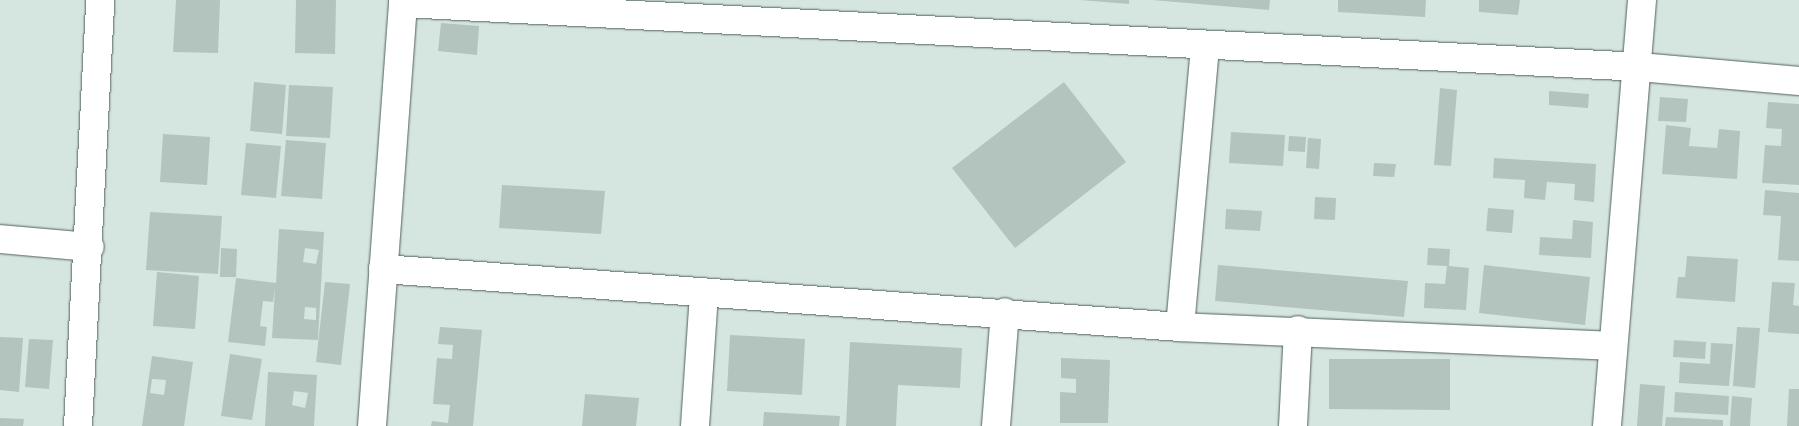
<!DOCTYPE html>
<html>
<head>
<meta charset="utf-8">
<style>
  body { margin:0 }
  #map { position:relative; width:1799px; height:426px; overflow:hidden; background:#d5e6e1; font-family:"Golos Text",sans-serif }
  div>[style] { position:absolute }
  .building>* { inset:0; background:#b3c4bf }
  .roads { filter:drop-shadow(0 0 1px #52605c) drop-shadow(0 0 1px #52605c) }
  .minor>* { height:28px; margin:-14px; padding:0 14px; transform-origin:14px; border-radius:14px; background:#fff }
  span { translate:-50% -50%; white-space:nowrap; text-align:center; line-height:1.15; -webkit-text-stroke:4.5px #fff; paint-order:stroke }
</style>
</head>
<body>
<div id="map">
  <div class="building">
    <i style="clip-path:polygon(176px 0,220px 0,218px 53px,173px 52px)"></i>
    <i style="clip-path:polygon(296px 0,336px 0,335px 54px,295px 53px)"></i>
    <i style="clip-path:polygon(1080px 0,1129px 0,1129px 4px)"></i>
    <i style="clip-path:polygon(1152px 0,1270px 0,1269px 10px)"></i>
    <i style="clip-path:polygon(1338px 0,1426px 0,1425px 17px,1338px 12px)"></i>
    <i style="clip-path:polygon(1479px 0,1520px 0,1518px 15px,1479px 12px)"></i>
    <i style="clip-path:polygon(441px 23px,479px 26px,477px 55px,438px 51px)"></i>
    <i style="clip-path:polygon(254px 82px,286px 85px,282px 134px,250px 131px)"></i>
    <i style="clip-path:polygon(1064px 82px,1126px 162px,1015px 248px,952px 168px)"></i>
    <i style="clip-path:polygon(289px 85px,333px 87px,330px 138px,286px 136px)"></i>
    <i style="clip-path:polygon(1440px 88px,1457px 90px,1451px 166px,1434px 165px)"></i>
    <i style="clip-path:polygon(1549px 91px,1589px 94px,1588px 108px,1549px 105px)"></i>
    <i style="clip-path:polygon(1660px 97px,1688px 99px,1686px 122px,1658px 121px)"></i>
    <i style="clip-path:polygon(1768px 102px,1799px 104px,1799px 185px,1762px 183px,1765px 145px,1781px 146px,1782px 129px,1766px 128px)"></i>
    <i style="clip-path:polygon(1666px 125px,1691px 128px,1689px 146px,1717px 148px,1719px 129px,1740px 131px,1737px 179px,1662px 174px)"></i>
    <i style="clip-path:polygon(1231px 132px,1285px 135px,1283px 166px,1229px 163px)"></i>
    <i style="clip-path:polygon(163px 134px,210px 137px,207px 185px,160px 182px)"></i>
    <i style="clip-path:polygon(1289px 136px,1306px 137px,1305px 152px,1288px 151px)"></i>
    <i style="clip-path:polygon(1308px 138px,1321px 139px,1319px 169px,1306px 168px)"></i>
    <i style="clip-path:polygon(286px 140px,326px 143px,322px 199px,281px 196px)"></i>
    <i style="clip-path:polygon(246px 143px,281px 146px,276px 198px,241px 195px)"></i>
    <i style="clip-path:polygon(1494px 158px,1596px 164px,1594px 202px,1574px 200px,1575px 184px,1547px 182px,1545px 200px,1524px 198px,1525px 180px,1493px 178px)"></i>
    <i style="clip-path:polygon(1374px 163px,1396px 164px,1394px 177px,1373px 176px)"></i>
    <i style="clip-path:polygon(502px 185px,605px 191px,601px 234px,499px 228px)"></i>
    <i style="clip-path:polygon(1765px 190px,1799px 193px,1799px 261px,1778px 260px,1781px 216px,1763px 215px)"></i>
    <i style="clip-path:polygon(1315px 197px,1336px 198px,1335px 220px,1314px 219px)"></i>
    <i style="clip-path:polygon(1488px 208px,1514px 210px,1512px 233px,1486px 231px)"></i>
    <i style="clip-path:polygon(1226px 209px,1262px 211px,1260px 231px,1225px 229px)"></i>
    <i style="clip-path:polygon(150px 212px,222px 216px,218px 274px,146px 270px)"></i>
    <i style="clip-path:polygon(1573px 220px,1593px 222px,1591px 258px,1539px 255px,1540px 237px,1572px 239px)"></i>
    <i style="clip-path:polygon(evenodd,279px 229px,324px 232px,318px 340px,272px 338px,275px 288px,273px 302px,263px 301px,260px 326px,267px 327px,265px 346px,228px 342px,236px 278px,276px 283px,279px 229px,305px 248px,319px 250px,316px 264px,303px 262px,305px 248px,279px 229px,305px 307px,316px 308px,316px 320px,304px 319px,305px 307px)"></i>
    <i style="clip-path:polygon(221px 248px,237px 249px,236px 277px,220px 277px)"></i>
    <i style="clip-path:polygon(1428px 248px,1450px 249px,1449px 266px,1469px 268px,1466px 310px,1424px 308px,1425px 283px,1445px 284px,1447px 266px,1427px 265px)"></i>
    <i style="clip-path:polygon(1687px 256px,1738px 259px,1735px 302px,1676px 298px,1678px 277px,1685px 277px)"></i>
    <i style="clip-path:polygon(1218px 265px,1408px 281px,1404px 317px,1215px 301px)"></i>
    <i style="clip-path:polygon(1484px 265px,1590px 277px,1585px 325px,1479px 313px)"></i>
    <i style="clip-path:polygon(157px 272px,199px 276px,195px 329px,153px 326px)"></i>
    <i style="clip-path:polygon(325px 282px,350px 284px,341px 365px,316px 362px)"></i>
    <i style="clip-path:polygon(1772px 282px,1795px 283px,1793px 305px,1799px 306px,1799px 334px,1768px 332px)"></i>
    <i style="clip-path:polygon(440px 327px,482px 330px,473px 426px,431px 426px,432px 421px,448px 423px,450px 405px,433px 404px,437px 358px,452px 359px,453px 345px,438px 344px)"></i>
    <i style="clip-path:polygon(1737px 327px,1760px 328px,1755px 388px,1733px 386px)"></i>
    <i style="clip-path:polygon(730px 335px,805px 339px,802px 395px,727px 391px)"></i>
    <i style="clip-path:polygon(0 337px,23px 338px,19px 392px,0 390px)"></i>
    <i style="clip-path:polygon(29px 339px,53px 340px,49px 389px,25px 387px)"></i>
    <i style="clip-path:polygon(1674px 340px,1706px 342px,1705px 359px,1673px 357px)"></i>
    <i style="clip-path:polygon(850px 342px,962px 348px,960px 388px,898px 385px,896px 426px,846px 426px)"></i>
    <i style="clip-path:polygon(1711px 343px,1733px 344px,1729px 386px,1679px 383px,1680px 362px,1710px 364px)"></i>
    <i style="clip-path:polygon(230px 354px,262px 359px,252px 420px,221px 416px)"></i>
    <i style="clip-path:polygon(evenodd,152px 356px,193px 362px,184px 426px,142px 426px,152px 356px,152px 379px,166px 380px,164px 395px,150px 393px,152px 379px)"></i>
    <i style="clip-path:polygon(1061px 358px,1110px 360px,1108px 423px,1060px 423px,1060px 392px,1076px 393px,1076px 379px,1061px 378px)"></i>
    <i style="clip-path:polygon(1329px 359px,1450px 359px,1450px 410px,1329px 409px)"></i>
    <i style="clip-path:polygon(evenodd,268px 372px,317px 375px,314px 426px,265px 426px,268px 372px,294px 391px,308px 393px,305px 408px,292px 405px,294px 391px)"></i>
    <i style="clip-path:polygon(1640px 384px,1665px 386px,1662px 426px,1637px 426px)"></i>
    <i style="clip-path:polygon(1789px 389px,1799px 389px,1799px 426px,1787px 426px)"></i>
    <i style="clip-path:polygon(1675px 392px,1729px 396px,1728px 415px,1674px 412px)"></i>
    <i style="clip-path:polygon(585px 394px,639px 398px,636px 426px,582px 426px)"></i>
    <i style="clip-path:polygon(1732px 396px,1752px 398px,1750px 426px,1730px 426px)"></i>
    <i style="clip-path:polygon(764px 412px,840px 416px,839px 426px,763px 426px)"></i>
    <i style="clip-path:polygon(1666px 417px,1723px 420px,1723px 426px,1665px 426px)"></i>
    <i style="clip-path:polygon(0 418px,24px 419px,23px 426px,0 426px)"></i>
  </div>
  <div class="roads">
    <div class="minor">
      <i style="left:403px;top:3px;width:1238px;rotate:2.96deg"></i>
      <i style="left:1639px;top:67px;width:161px;rotate:5deg"></i>
      <i style="left:0;top:239px;width:90px;rotate:5.1deg"></i>
      <i style="left:383px;top:269px;width:799px;rotate:4.16deg"></i>
      <i style="left:1180px;top:327px;width:433px;rotate:2.5deg"></i>
      <i style="left:1180px;top:327px;width:283px;rotate:-84.9deg"></i>
      <i style="left:78px;top:426px;width:427px;rotate:-87deg"></i>
      <i style="left:372px;top:426px;width:427px;rotate:-85.8deg"></i>
      <i style="left:695px;top:426px;width:133px;rotate:-86.1deg"></i>
      <i style="left:996px;top:426px;width:114px;rotate:-85.5deg"></i>
      <i style="left:1293px;top:426px;width:96px;rotate:-87deg"></i>
      <i style="left:1607px;top:426px;width:427px;rotate:-85.3deg"></i>
    </div>
  </div>
</div>
</body>
</html>
